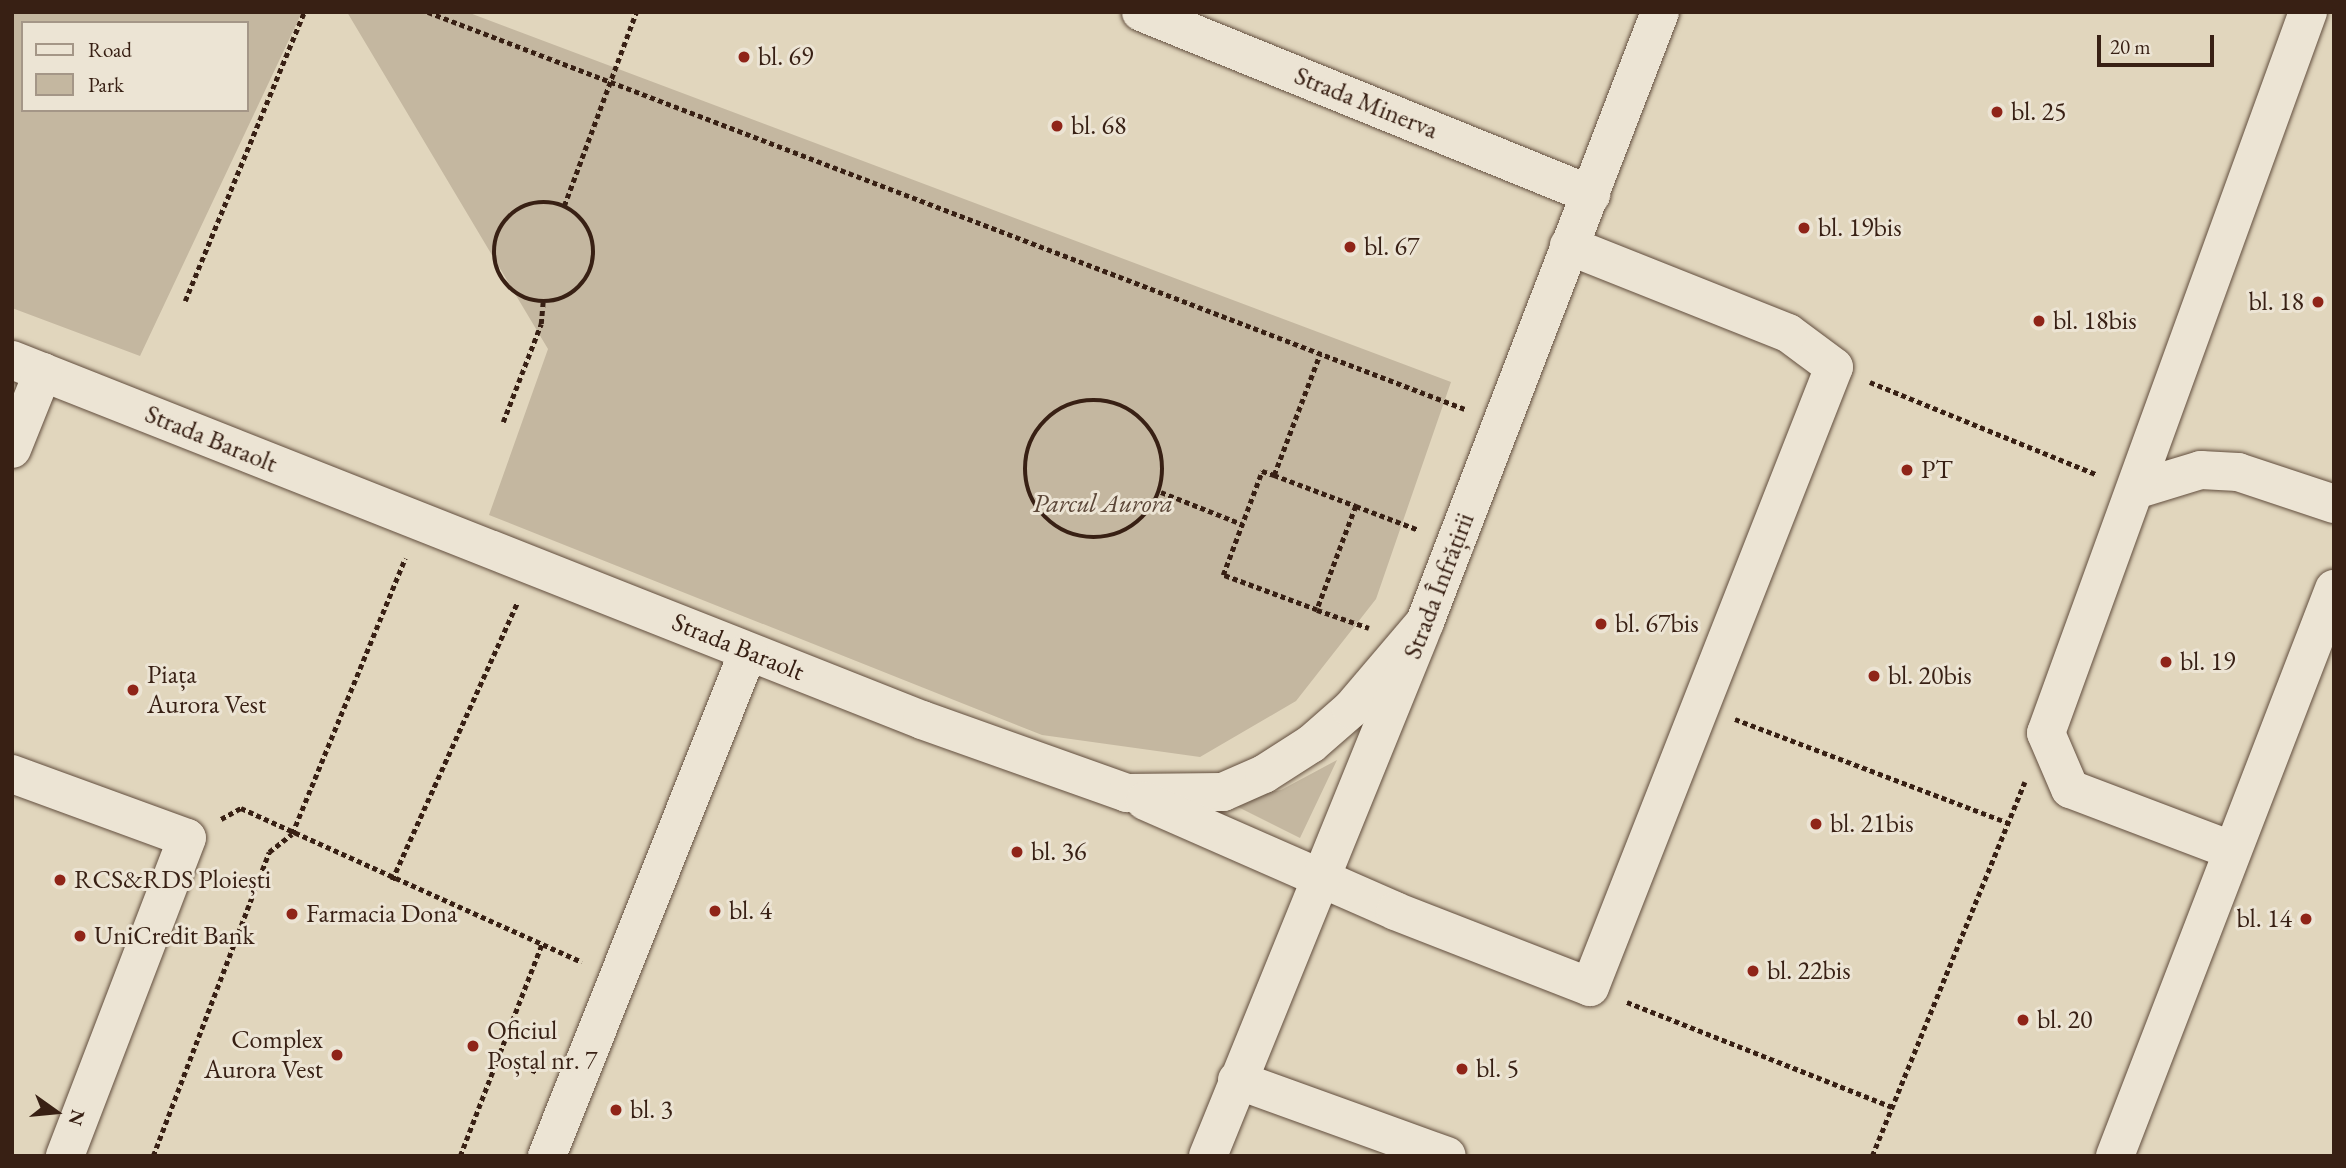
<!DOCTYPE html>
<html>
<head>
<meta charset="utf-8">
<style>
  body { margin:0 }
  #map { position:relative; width:2346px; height:1168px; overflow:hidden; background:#e1d6bd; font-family:"EB Garamond",serif }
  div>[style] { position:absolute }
  .green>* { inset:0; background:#c4b7a0 }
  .path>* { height:4.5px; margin-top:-2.25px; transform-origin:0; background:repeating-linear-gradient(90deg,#382014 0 5px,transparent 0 8.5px) }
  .path>.ring { margin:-2.25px; padding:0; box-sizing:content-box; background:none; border:4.5px solid #382014; border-radius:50% }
  .roads { filter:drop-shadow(0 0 2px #624e3e) drop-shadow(0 0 2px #624e3e) }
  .minor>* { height:38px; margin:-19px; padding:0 19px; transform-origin:19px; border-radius:19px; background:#ece4d4 }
  .dots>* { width:19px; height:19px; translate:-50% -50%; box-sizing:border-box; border:4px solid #ece4d4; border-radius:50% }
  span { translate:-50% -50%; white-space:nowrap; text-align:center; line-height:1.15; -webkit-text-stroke:6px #ece4d4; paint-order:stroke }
  .poi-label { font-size:26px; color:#382014 }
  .left { translate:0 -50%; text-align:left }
  .right { translate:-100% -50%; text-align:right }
  .street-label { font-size:26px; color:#382014 }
  .park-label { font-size:26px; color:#5b4637; font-style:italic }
  .frame { position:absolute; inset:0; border:14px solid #382014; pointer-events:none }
  .legend { position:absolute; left:21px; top:21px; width:228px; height:91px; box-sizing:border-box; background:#ece4d4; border:2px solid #a49687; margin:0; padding:9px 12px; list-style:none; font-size:21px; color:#382014 }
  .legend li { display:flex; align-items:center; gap:14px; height:35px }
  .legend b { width:35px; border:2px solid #a49687 }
  .north { position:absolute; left:21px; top:1077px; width:70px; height:70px; -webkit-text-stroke:5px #ece4d4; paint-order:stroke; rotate:105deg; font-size:19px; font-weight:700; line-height:28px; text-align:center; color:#382014 }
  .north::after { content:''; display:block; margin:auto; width:24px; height:32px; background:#382014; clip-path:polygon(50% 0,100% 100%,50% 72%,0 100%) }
  .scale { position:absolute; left:2097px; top:35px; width:117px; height:32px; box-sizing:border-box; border:4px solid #382014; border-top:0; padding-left:9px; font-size:21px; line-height:24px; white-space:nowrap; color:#382014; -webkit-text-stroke:5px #ece4d4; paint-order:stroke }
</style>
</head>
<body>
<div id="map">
  <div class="green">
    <i style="clip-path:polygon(evenodd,12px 12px,302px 12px,140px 356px,12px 308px,12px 12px,23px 23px,247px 23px,247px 110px,23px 110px,23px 23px)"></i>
    <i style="clip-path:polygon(347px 12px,467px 12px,1451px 382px,1376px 599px,1296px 701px,1200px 757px,1042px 735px,489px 515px,548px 349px)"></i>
    <i style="clip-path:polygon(1337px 760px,1300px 838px,1224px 800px,1281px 790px)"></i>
  </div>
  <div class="path">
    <i style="left:428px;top:12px;width:1110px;rotate:20.95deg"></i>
    <i class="ring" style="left:494px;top:202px;width:95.5px;height:95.5px"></i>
    <i style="left:564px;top:206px;width:207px;rotate:-69.6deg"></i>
    <i style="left:185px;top:301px;width:313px;rotate:-67.6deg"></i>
    <i style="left:1870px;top:382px;width:246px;rotate:22.2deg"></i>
    <i class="ring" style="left:1025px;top:400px;width:133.5px;height:133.5px"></i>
    <i style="left:503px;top:422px;width:105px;rotate:-68.8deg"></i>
    <i style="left:541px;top:324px;width:22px;rotate:-85deg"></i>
    <i style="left:1274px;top:475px;width:129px;rotate:-69.2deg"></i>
    <i style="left:1161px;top:492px;width:87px;rotate:21.6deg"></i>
    <i style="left:1356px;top:506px;width:111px;rotate:110.6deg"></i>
    <i style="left:1317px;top:610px;width:100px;rotate:-159.6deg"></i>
    <i style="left:1223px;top:575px;width:111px;rotate:-69.4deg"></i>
    <i style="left:1262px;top:471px;width:13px;rotate:18deg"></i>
    <i style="left:1274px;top:475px;width:88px;rotate:20.7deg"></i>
    <i style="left:1356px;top:506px;width:67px;rotate:20.9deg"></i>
    <i style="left:1317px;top:610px;width:55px;rotate:19.1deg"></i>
    <i style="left:1735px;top:719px;width:293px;rotate:20.8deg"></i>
    <i style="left:221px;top:819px;width:23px;rotate:-29deg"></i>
    <i style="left:241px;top:808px;width:374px;rotate:24.3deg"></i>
    <i style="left:392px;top:880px;width:304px;rotate:-65.7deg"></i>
    <i style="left:1627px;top:1002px;width:285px;rotate:21.6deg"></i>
    <i style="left:500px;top:1057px;width:40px;rotate:22deg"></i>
    <i style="left:153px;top:1156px;width:325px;rotate:-69.1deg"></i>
    <i style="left:269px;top:852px;width:29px;rotate:-38deg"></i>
    <i style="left:292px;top:834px;width:298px;rotate:-67.7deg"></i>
    <i style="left:460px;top:1156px;width:227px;rotate:-68.9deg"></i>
    <i style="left:1872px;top:1156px;width:404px;rotate:-67.8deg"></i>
  </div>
  <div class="roads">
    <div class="minor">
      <i style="left:1141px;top:12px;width:486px;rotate:22.1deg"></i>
      <i style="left:12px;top:360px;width:979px;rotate:21.58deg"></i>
      <i style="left:922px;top:720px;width:218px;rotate:19.6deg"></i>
      <i style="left:1127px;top:793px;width:96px;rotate:-0.6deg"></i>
      <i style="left:1223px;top:792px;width:45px;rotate:-23.7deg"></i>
      <i style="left:1264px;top:774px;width:56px;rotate:-32.6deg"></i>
      <i style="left:1311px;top:744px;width:53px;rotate:-41.2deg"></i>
      <i style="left:1351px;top:709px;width:114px;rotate:-49.6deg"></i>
      <i style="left:12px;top:449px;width:83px;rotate:-68.1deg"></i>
      <i style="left:2135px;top:490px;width:69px;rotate:-16.9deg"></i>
      <i style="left:2201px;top:470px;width:37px;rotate:3deg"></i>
      <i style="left:2238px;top:472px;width:101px;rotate:18.4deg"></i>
      <i style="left:12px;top:774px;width:186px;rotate:20.1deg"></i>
      <i style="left:187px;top:838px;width:341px;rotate:111deg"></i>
      <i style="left:1145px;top:801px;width:273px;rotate:23.7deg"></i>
      <i style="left:1395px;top:911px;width:209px;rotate:21.3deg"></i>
      <i style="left:1590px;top:987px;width:666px;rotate:-68.52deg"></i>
      <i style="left:1834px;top:367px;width:57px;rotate:-143.5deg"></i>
      <i style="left:1788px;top:333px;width:236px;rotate:-158.3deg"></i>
      <i style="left:2231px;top:850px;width:172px;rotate:-159.2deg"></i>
      <i style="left:2070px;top:789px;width:61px;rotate:-113.2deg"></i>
      <i style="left:2046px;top:733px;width:767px;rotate:-70.03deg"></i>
      <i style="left:1237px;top:1080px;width:223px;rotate:19.9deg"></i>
      <i style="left:547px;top:1156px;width:543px;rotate:-68.26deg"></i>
      <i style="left:1208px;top:1156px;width:576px;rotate:-67.88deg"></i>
      <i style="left:1425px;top:622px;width:654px;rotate:-68.93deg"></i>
      <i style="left:2115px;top:1156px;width:608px;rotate:-68.88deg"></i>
    </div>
  </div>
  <div class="dots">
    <i style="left:744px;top:57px;background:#8f2418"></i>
    <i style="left:1997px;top:112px;background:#8f2418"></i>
    <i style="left:1057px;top:126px;background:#8f2418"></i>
    <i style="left:1804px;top:228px;background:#8f2418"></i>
    <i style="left:1350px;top:247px;background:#8f2418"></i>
    <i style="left:2318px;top:302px;background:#8f2418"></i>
    <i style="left:2039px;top:321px;background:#8f2418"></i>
    <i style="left:1907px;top:470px;background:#8f2418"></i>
    <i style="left:1601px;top:624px;background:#8f2418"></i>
    <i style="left:2166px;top:662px;background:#8f2418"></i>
    <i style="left:1874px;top:676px;background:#8f2418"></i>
    <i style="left:133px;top:690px;background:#8f2418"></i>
    <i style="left:1816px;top:824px;background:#8f2418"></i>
    <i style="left:1017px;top:852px;background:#8f2418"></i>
    <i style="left:60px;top:880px;background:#8f2418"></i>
    <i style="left:715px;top:911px;background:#8f2418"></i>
    <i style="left:292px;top:914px;background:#8f2418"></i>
    <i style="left:2306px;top:919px;background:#8f2418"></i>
    <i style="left:80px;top:936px;background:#8f2418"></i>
    <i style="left:1753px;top:971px;background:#8f2418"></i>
    <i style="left:2023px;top:1020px;background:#8f2418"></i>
    <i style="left:473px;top:1046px;background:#8f2418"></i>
    <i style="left:337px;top:1055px;background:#8f2418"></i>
    <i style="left:1462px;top:1069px;background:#8f2418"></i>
    <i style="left:616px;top:1110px;background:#8f2418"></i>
  </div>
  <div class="poi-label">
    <span class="left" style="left:758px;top:57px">bl. 69</span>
    <span class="left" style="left:2011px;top:112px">bl. 25</span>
    <span class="left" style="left:1071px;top:126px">bl. 68</span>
    <span class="left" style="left:1818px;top:228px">bl. 19bis</span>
    <span class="left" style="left:1364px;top:247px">bl. 67</span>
    <span class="right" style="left:2304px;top:302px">bl. 18</span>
    <span class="left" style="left:2053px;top:321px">bl. 18bis</span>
    <span class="left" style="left:1921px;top:470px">PT</span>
    <span class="left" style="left:1615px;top:624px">bl. 67bis</span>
    <span class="left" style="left:2180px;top:662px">bl. 19</span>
    <span class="left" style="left:147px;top:690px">Piața<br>Aurora Vest</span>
    <span class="left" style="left:1888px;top:676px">bl. 20bis</span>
    <span class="left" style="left:1830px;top:824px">bl. 21bis</span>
    <span class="left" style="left:1031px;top:852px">bl. 36</span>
    <span class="left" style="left:74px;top:880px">RCS&amp;RDS Ploiești</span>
    <span class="left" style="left:729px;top:911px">bl. 4</span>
    <span class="left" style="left:306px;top:914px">Farmacia Dona</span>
    <span class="right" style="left:2292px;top:919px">bl. 14</span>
    <span class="left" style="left:94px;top:936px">UniCredit Bank</span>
    <span class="left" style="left:1767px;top:971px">bl. 22bis</span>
    <span class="left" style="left:2037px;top:1020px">bl. 20</span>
    <span class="left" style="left:487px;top:1046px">Oficiul<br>Poștal nr. 7</span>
    <span class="right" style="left:323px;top:1055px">Complex<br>Aurora Vest</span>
    <span class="left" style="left:1476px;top:1069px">bl. 5</span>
    <span class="left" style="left:630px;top:1110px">bl. 3</span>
  </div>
  <div class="street-label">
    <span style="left:1366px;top:103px;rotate:22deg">Strada Minerva</span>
    <span style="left:211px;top:439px;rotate:22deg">Strada Baraolt</span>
    <span style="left:1439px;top:586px;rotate:-69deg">Strada Înfrățirii</span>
    <span style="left:738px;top:647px;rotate:22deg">Strada Baraolt</span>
  </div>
  <div class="park-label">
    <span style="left:1103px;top:504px">Parcul Aurora</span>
  </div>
  <div class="frame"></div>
  <ul class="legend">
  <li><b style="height:9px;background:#ece4d4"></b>Road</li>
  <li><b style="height:19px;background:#c4b7a0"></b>Park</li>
  </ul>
  <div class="north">N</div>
  <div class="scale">20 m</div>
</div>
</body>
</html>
